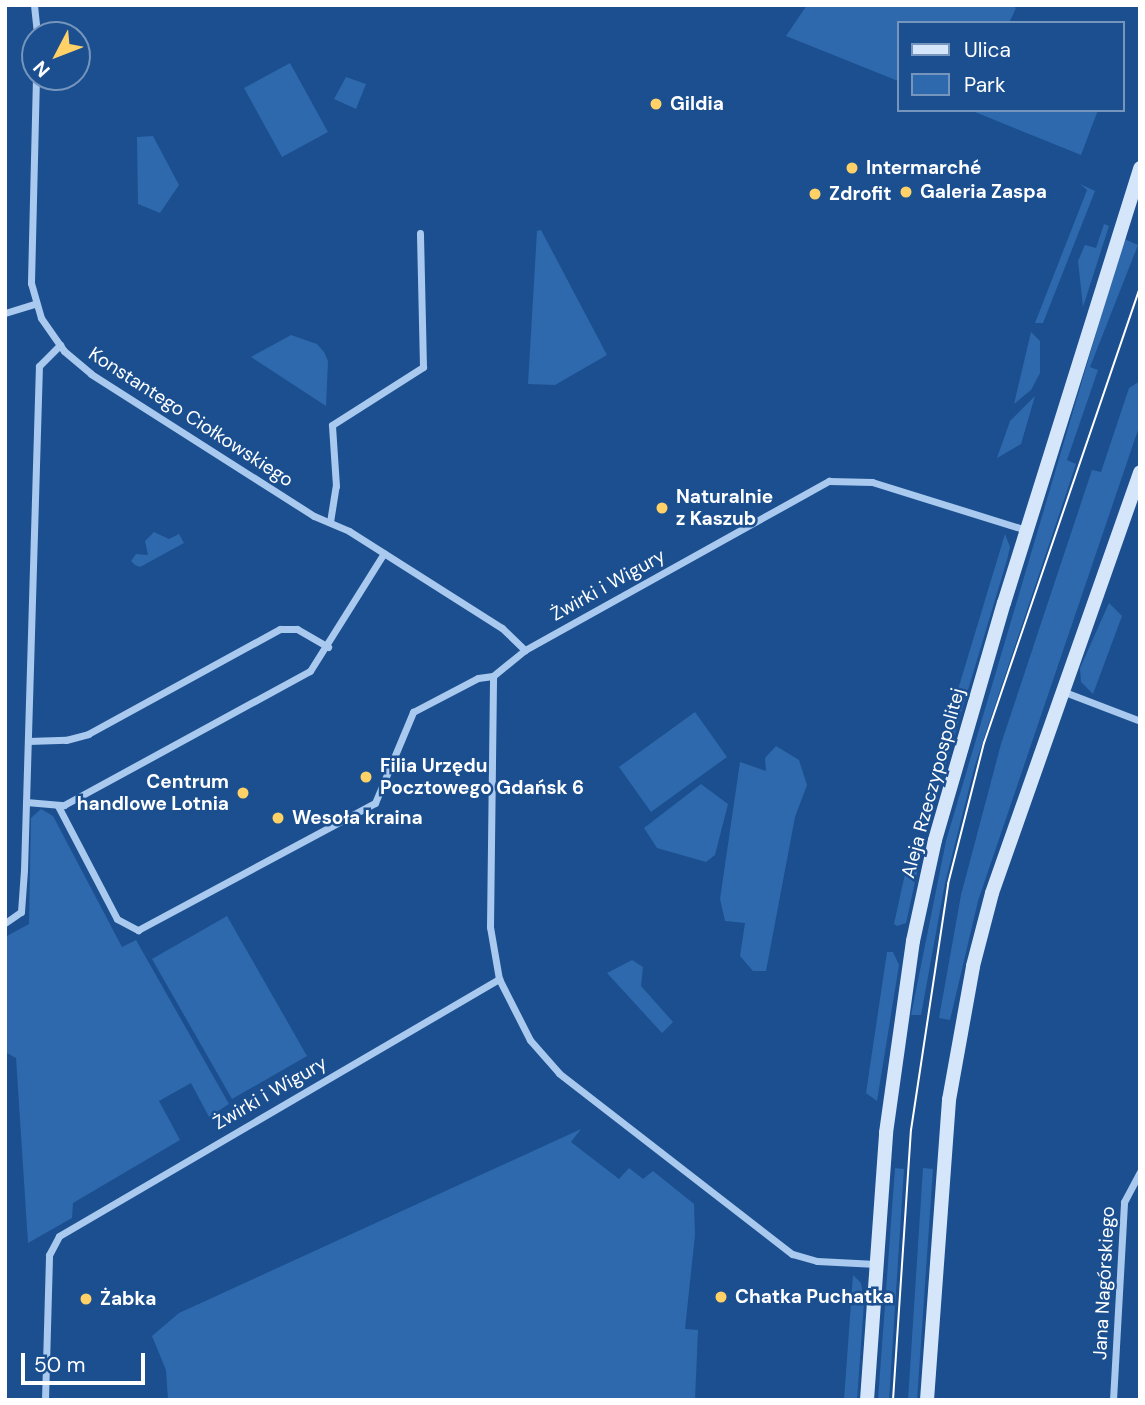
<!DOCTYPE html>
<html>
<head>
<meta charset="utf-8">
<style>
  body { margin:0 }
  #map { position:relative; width:1145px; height:1405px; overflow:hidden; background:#1b4f8f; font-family:"DM Sans",sans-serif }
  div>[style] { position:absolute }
  .green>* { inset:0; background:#2e69ad }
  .minor>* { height:7px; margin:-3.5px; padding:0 3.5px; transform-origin:3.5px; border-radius:3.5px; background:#a9c9ee }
  .secondary>* { height:14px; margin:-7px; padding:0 7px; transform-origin:7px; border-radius:7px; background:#d6e6fa }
  .tram>* { height:2px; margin:-1px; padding:0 1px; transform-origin:1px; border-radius:1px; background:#fff }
  .dots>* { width:19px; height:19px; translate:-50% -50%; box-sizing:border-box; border:4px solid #1b4f8f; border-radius:50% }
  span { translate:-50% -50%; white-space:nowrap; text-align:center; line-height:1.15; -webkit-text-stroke:5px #1b4f8f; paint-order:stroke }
  .poi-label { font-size:19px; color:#fff; font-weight:700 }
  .left { translate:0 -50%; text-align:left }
  .right { translate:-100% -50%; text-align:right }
  .street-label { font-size:19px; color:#fff }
  .frame { position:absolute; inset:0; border:7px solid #fff; pointer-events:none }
  .legend { position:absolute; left:897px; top:21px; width:228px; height:91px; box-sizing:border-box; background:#1b4f8f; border:2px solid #7695bc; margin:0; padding:9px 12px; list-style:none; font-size:21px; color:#fff }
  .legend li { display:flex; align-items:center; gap:14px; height:35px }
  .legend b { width:35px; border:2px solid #7695bc }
  .north { position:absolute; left:21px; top:21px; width:70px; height:70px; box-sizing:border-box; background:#1b4f8f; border:2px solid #7695bc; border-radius:50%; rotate:228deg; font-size:19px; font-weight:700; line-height:28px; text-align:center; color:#fff }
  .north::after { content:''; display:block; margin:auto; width:24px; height:32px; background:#ffd166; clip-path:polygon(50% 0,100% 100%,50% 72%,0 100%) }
  .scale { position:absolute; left:21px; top:1353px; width:124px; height:32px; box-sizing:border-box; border:4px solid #fff; border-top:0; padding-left:9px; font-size:21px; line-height:24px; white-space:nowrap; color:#fff; -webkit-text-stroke:5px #1b4f8f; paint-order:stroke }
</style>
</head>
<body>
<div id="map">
  <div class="green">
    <i style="clip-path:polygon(807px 5px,1010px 5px,1016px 8px,1010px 21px,1014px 23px,898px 23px,898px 81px,786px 36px)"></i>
    <i style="clip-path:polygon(290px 63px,328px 132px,282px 157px,244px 88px)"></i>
    <i style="clip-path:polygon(346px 77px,366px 84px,356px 109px,334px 99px)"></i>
    <i style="clip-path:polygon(970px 110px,1098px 110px,1081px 155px)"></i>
    <i style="clip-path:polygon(153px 136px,179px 185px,160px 213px,138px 204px,137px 137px)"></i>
    <i style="clip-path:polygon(1080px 184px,1095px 191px,1043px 323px,1035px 323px,1087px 190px)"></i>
    <i style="clip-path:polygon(1104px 224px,1109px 226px,1083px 307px,1078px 261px,1085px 245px,1096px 248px)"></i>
    <i style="clip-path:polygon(541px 230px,607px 355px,555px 385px,528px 384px,537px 231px)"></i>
    <i style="clip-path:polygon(1124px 239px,1138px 245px,1090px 367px,1098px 370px,1067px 460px,1076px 464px,975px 765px,945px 883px,921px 1015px,911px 1015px,946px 841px)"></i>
    <i style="clip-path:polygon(1031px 332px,1040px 341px,1040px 373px,1031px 390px,1014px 404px)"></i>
    <i style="clip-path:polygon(291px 335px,317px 344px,324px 352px,328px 361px,326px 406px,251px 357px)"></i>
    <i style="clip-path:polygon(1140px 381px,1140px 424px,978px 901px,950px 1020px,939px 1018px,961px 895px,1001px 744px,1092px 470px,1101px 472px,1129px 388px)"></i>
    <i style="clip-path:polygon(1035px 396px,1021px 444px,997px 458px,1010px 421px)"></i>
    <i style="clip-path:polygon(154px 532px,169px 539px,179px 534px,184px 543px,140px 567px,135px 565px,131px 561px,136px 554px,148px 555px,145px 541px)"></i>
    <i style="clip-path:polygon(1005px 534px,1010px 547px,1007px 560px,931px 813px,917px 825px)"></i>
    <i style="clip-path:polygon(1109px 603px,1122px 616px,1093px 694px,1081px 682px,1080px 668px)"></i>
    <i style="clip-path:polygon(695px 712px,727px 757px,651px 812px,619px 767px)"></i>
    <i style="clip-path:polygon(776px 746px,799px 760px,807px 785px,795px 817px,766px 971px,753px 971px,740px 956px,745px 923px,725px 921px,720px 899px,740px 762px,766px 771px,765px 758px)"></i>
    <i style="clip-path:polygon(701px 784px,728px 804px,715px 855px,706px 862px,657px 848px,644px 828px)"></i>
    <i style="clip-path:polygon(41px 809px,53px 816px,122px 947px,136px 940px,229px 1104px,209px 1117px,191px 1083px,159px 1101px,180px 1140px,73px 1203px,72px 1218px,28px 1243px,16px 1058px,5px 1052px,5px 937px,29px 924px,31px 818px)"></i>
    <i style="clip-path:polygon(912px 842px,920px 859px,906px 923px,897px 926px,894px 924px)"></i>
    <i style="clip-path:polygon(227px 916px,307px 1056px,232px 1099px,152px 959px)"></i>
    <i style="clip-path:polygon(887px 952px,893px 952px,899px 965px,877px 1101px,866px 1093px)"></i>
    <i style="clip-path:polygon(632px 960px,643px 967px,641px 986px,673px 1022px,662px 1033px,607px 973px)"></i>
    <i style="clip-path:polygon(581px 1129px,571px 1142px,619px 1179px,629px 1168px,643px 1179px,653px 1171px,694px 1204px,695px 1235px,685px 1329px,698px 1330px,695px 1400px,168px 1400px,166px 1370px,152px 1336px,179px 1313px)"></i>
    <i style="clip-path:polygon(895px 1168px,904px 1169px,889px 1400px,878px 1400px)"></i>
    <i style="clip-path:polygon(923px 1168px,933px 1169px,917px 1400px,908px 1400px)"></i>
    <i style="clip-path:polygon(853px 1275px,861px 1283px,864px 1302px,857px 1400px,844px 1400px)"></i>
  </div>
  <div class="minor">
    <i style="left:34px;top:5px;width:30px;rotate:84deg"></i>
    <i style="left:36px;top:77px;width:206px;rotate:91.4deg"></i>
    <i style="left:31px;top:283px;width:36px;rotate:74deg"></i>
    <i style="left:41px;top:318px;width:40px;rotate:55.1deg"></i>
    <i style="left:64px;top:351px;width:35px;rotate:40deg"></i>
    <i style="left:91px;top:374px;width:264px;rotate:32.5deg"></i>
    <i style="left:314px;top:516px;width:38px;rotate:23deg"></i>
    <i style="left:349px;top:531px;width:181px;rotate:32.4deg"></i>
    <i style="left:502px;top:628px;width:32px;rotate:44deg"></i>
    <i style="left:5px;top:313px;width:31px;rotate:-17deg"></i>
    <i style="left:330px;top:522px;width:36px;rotate:-81deg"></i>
    <i style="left:336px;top:486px;width:61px;rotate:-93.8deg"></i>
    <i style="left:332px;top:425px;width:108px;rotate:-32.5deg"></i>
    <i style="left:423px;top:367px;width:134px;rotate:-91.3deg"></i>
    <i style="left:1062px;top:691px;width:84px;rotate:21deg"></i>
    <i style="left:28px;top:741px;width:38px;rotate:-2deg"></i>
    <i style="left:66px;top:740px;width:23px;rotate:-15deg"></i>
    <i style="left:88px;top:734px;width:219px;rotate:-28.7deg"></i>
    <i style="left:280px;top:629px;width:17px"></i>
    <i style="left:297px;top:629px;width:36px;rotate:30deg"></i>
    <i style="left:26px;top:802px;width:38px;rotate:5deg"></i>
    <i style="left:64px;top:805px;width:280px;rotate:-28.6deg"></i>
    <i style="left:310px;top:671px;width:139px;rotate:-57.9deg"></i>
    <i style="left:58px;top:806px;width:127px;rotate:62.4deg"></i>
    <i style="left:117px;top:919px;width:24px;rotate:28deg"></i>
    <i style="left:138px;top:930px;width:269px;rotate:-28.2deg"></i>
    <i style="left:375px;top:803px;width:99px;rotate:-67.3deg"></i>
    <i style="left:413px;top:712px;width:73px;rotate:-27.6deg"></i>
    <i style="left:478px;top:678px;width:15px;rotate:-8deg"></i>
    <i style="left:5px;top:923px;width:19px;rotate:-35deg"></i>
    <i style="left:21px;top:912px;width:42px;rotate:-85.9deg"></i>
    <i style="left:24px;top:870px;width:504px;rotate:-88.3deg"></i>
    <i style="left:39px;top:366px;width:30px;rotate:-45deg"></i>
    <i style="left:876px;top:1264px;width:59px;rotate:-177.1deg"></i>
    <i style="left:817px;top:1261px;width:26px;rotate:-164deg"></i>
    <i style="left:792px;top:1254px;width:295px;rotate:-142.2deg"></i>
    <i style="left:559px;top:1073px;width:44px;rotate:-131.3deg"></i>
    <i style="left:530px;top:1040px;width:68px;rotate:-116.9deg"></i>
    <i style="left:499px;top:979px;width:53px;rotate:-99.8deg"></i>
    <i style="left:490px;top:927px;width:251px;rotate:-89.3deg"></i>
    <i style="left:493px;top:676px;width:41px;rotate:-39.1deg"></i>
    <i style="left:525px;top:650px;width:348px;rotate:-29.1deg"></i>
    <i style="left:829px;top:481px;width:43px;rotate:1.3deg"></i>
    <i style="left:872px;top:482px;width:161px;rotate:17.3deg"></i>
    <i style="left:45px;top:1400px;width:145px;rotate:-88.4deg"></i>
    <i style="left:49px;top:1255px;width:21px;rotate:-62deg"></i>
    <i style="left:59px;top:1236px;width:510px;rotate:-30.29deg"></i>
    <i style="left:1113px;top:1400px;width:198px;rotate:-86.8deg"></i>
    <i style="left:1124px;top:1202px;width:34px;rotate:-62deg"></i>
  </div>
  <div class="secondary">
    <i style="left:867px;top:1400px;width:268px;rotate:-85.9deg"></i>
    <i style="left:886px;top:1133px;width:194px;rotate:-82deg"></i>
    <i style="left:913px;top:941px;width:103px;rotate:-77.7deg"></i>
    <i style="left:935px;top:840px;width:247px;rotate:-73.8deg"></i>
    <i style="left:1004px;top:603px;width:456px;rotate:-72.6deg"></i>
    <i style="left:927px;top:1400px;width:301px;rotate:-85.8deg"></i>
    <i style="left:949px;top:1100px;width:136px;rotate:-79.8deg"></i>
    <i style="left:973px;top:966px;width:75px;rotate:-75.4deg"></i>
    <i style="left:992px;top:893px;width:446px;rotate:-70.6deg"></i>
  </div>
  <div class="tram">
    <i style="left:893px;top:1400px;width:271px;rotate:-86.2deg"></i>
    <i style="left:911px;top:1130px;width:249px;rotate:-81.4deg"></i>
    <i style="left:948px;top:884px;width:146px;rotate:-75.7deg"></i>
    <i style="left:984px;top:743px;width:481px;rotate:-71.1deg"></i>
  </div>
  <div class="dots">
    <i style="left:656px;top:104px;background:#ffd166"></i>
    <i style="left:852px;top:168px;background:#ffd166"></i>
    <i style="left:906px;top:192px;background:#ffd166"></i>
    <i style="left:815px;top:194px;background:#ffd166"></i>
    <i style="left:662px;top:508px;background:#ffd166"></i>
    <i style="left:366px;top:777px;background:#ffd166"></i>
    <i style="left:243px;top:793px;background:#ffd166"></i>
    <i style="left:278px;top:818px;background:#ffd166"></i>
    <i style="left:721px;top:1297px;background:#ffd166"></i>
    <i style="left:86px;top:1299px;background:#ffd166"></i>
  </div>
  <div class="poi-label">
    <span class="left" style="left:670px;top:104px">Gildia</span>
    <span class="left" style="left:866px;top:168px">Intermarché</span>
    <span class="left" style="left:920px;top:192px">Galeria Zaspa</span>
    <span class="left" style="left:829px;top:194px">Zdrofit</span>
    <span class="left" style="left:676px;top:508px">Naturalnie<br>z Kaszub</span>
    <span class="left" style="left:380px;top:777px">Filia Urzędu<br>Pocztowego Gdańsk 6</span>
    <span class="right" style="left:229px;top:793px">Centrum<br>handlowe Lotnia</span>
    <span class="left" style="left:292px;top:818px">Wesoła kraina</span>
    <span class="left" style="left:735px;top:1297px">Chatka Puchatka</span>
    <span class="left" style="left:100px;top:1299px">Żabka</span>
  </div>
  <div class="street-label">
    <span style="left:191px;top:417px;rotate:33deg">Konstantego Ciołkowskiego</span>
    <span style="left:608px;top:585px;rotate:-29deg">Żwirki i Wigury</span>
    <span style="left:933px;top:783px;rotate:-75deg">Aleja Rzeczypospolitej</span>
    <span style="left:270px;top:1093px;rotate:-30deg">Żwirki i Wigury</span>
    <span style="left:1104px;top:1283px;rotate:-87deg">Jana Nagórskiego</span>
  </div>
  <div class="frame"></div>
  <ul class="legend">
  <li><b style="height:9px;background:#d6e6fa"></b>Ulica</li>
  <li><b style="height:19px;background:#2e69ad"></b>Park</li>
  </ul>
  <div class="north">N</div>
  <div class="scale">50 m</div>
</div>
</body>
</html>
